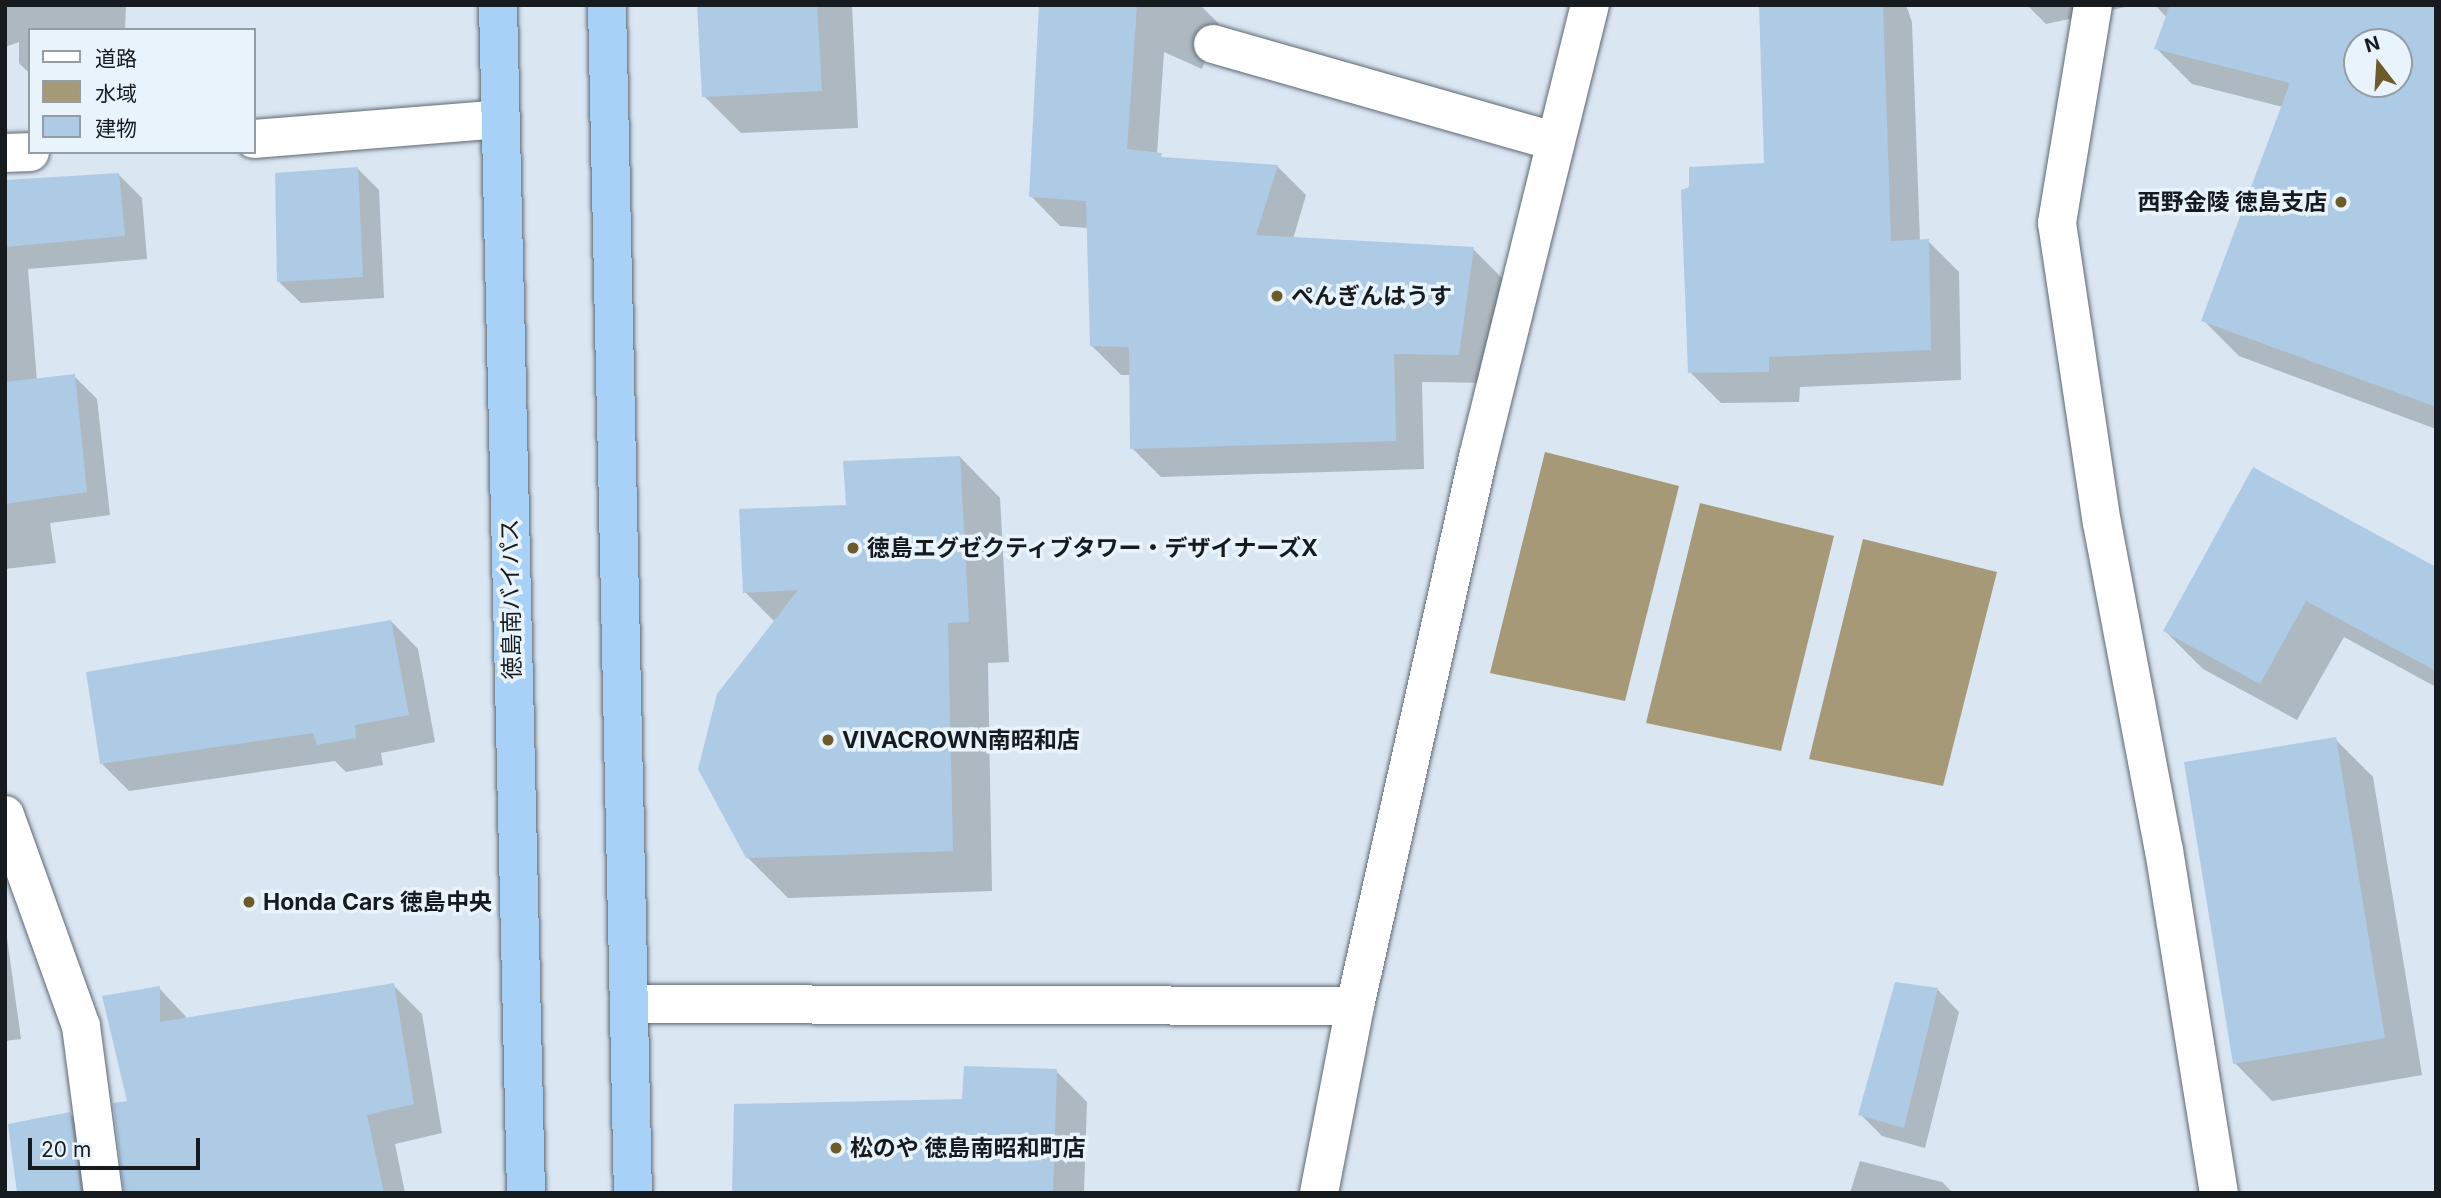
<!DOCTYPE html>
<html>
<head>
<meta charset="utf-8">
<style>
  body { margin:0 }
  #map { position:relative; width:2441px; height:1198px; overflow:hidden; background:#dae6f2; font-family:Inter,"Noto Sans JP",sans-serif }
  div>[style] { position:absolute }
  .water>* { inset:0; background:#a69978 }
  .shadow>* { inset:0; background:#0003 }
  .building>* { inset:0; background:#aecbe6 }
  .roads { filter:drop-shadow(0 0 2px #5d6872) drop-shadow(0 0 2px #5d6872) }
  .street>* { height:38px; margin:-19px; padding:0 19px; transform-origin:19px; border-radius:19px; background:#fff }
  .secondary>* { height:38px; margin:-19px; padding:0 19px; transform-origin:19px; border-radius:19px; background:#fff }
  .highway>* { height:38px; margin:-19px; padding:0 19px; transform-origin:19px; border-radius:19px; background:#a8d1f7 }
  .dots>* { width:19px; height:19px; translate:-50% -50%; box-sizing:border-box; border:4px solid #e9f3fc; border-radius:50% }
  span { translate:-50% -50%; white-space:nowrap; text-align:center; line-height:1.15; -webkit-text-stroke:7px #e9f3fc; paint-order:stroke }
  .poi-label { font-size:23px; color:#161b1f; font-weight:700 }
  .right { translate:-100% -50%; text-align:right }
  .left { translate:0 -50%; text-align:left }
  .street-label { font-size:23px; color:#161b1f }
  .frame { position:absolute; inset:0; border:7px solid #161b1f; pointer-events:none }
  .legend { position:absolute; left:28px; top:28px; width:228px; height:126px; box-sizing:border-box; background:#e9f3fc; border:2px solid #959da4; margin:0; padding:9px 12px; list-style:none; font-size:21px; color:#161b1f }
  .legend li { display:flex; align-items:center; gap:14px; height:35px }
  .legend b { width:35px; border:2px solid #959da4 }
  .north { position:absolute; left:2343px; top:28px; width:70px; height:70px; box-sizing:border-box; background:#e9f3fc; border:2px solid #959da4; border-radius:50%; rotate:343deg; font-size:19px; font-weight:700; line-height:28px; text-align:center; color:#161b1f }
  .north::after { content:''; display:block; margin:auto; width:24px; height:32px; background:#6d5b29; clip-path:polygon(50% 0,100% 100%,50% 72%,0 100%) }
  .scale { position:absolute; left:28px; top:1138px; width:172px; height:32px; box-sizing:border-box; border:4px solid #161b1f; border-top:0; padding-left:9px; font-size:21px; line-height:24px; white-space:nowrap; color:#161b1f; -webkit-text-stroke:5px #e9f3fc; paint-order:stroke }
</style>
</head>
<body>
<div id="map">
  <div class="water">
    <i style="clip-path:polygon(1545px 452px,1679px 486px,1625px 701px,1490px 673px)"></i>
    <i style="clip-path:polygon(1700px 503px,1834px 536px,1781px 751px,1646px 723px)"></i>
    <i style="clip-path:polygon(1863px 539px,1997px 572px,1943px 786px,1809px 759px)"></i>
  </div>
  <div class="shadow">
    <i style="clip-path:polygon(5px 5px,126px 5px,125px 30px,30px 30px,30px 74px,19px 63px,19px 42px,5px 47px)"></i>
    <i style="clip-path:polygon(699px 5px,852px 5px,858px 128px,741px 133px,704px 96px)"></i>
    <i style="clip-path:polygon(1041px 5px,1200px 5px,1219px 24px,1202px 69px,1164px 52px,1157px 154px,1166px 160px,1278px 167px,1306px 195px,1293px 239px,1473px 249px,1502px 278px,1487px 383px,1422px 382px,1424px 469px,1161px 477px,1132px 448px,1131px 375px,1121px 375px,1091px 345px,1088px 228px,1060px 226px,1031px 196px)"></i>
    <i style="clip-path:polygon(1760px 5px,1906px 5px,1912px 22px,1920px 242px,1928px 241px,1959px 272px,1961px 380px,1800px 387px,1799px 402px,1721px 403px,1690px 372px,1766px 165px)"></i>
    <i style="clip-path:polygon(2027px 5px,2135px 5px,2046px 24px)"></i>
    <i style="clip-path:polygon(evenodd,2155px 5px,2436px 5px,2436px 429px,2239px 356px,2203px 320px,2283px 107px,2192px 84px,2156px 48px,2167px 18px,2155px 5px,2357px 42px,2399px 42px,2399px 84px,2357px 84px,2357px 42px)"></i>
    <i style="clip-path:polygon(358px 169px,379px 190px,384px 298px,301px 303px,279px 282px)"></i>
    <i style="clip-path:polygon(119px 175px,142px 198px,147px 259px,28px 269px,37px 381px,74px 376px,97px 399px,110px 515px,50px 523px,56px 563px,5px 569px,5px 182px)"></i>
    <i style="clip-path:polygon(960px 457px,1000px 498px,1009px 662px,988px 663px,992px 891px,788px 898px,747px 857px,775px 622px,745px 592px,848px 506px)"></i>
    <i style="clip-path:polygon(2436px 569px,2436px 687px,2344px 637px,2297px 720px,2203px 669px,2165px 631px)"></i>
    <i style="clip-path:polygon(391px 621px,418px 649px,435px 742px,381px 753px,383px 765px,346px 772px,335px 761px,129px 791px,102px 764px)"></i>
    <i style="clip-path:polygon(2335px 739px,2373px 777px,2422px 1075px,2272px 1101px,2235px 1063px)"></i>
    <i style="clip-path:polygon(5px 923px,21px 1039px,5px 1041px)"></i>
    <i style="clip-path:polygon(1896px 984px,1938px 990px,1959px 1012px,1925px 1148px,1882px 1136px,1860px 1114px)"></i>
    <i style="clip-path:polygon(393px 985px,422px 1014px,442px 1133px,395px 1144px,405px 1193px,263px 1193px,129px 1102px,159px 988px,188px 1019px)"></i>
    <i style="clip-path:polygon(1056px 1071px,1087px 1102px,1084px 1193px,734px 1193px,964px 1101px)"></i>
    <i style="clip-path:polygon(70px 1114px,91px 1135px,99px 1193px,19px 1193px)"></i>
    <i style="clip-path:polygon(1860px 1161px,1942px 1182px,1953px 1193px,1850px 1193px)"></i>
  </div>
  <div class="building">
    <i style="clip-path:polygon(697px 5px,817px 5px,822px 91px,702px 97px)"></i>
    <i style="clip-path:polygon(1039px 5px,1137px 5px,1127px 149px,1162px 153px,1161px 157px,1278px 165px,1256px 235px,1474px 247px,1459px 355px,1394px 354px,1396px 441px,1130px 449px,1129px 347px,1090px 346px,1086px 201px,1029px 197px)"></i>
    <i style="clip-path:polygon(1759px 5px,1883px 5px,1891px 241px,1929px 239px,1931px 350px,1769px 357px,1769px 372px,1688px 373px,1681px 190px,1689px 187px,1689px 167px,1764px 163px)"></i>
    <i style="clip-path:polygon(evenodd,2170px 5px,2436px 5px,2436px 407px,2201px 321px,2290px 83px,2154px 49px,2170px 5px,2357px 42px,2399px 42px,2399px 84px,2357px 84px,2357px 42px)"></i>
    <i style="clip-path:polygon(358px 167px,363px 277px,277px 282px,275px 173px)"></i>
    <i style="clip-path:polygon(119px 173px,125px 236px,5px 247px,5px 180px)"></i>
    <i style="clip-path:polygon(75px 374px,87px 492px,5px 504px,5px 382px)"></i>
    <i style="clip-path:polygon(960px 456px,969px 622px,948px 623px,953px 851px,746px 858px,698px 769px,717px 694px,798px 590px,743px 593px,739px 509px,846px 505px,843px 461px)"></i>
    <i style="clip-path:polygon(2253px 467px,2436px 567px,2436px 671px,2306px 601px,2260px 684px,2163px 631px)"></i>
    <i style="clip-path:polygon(391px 620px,409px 715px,355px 725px,356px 738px,317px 745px,313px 733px,100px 764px,86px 672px)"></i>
    <i style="clip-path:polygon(2336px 737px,2385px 1038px,2233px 1064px,2184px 762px)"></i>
    <i style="clip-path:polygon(1895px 982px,1938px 988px,1904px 1128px,1858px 1115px)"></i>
    <i style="clip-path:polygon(394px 983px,414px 1104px,367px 1115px,384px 1193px,124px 1193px,113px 1103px,127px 1101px,102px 996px,160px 986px,160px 1022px)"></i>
    <i style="clip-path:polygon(964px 1066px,1057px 1069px,1053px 1193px,732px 1193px,734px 1104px,962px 1099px)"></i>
    <i style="clip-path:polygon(70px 1112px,81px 1193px,17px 1193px,8px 1124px)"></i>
  </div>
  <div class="roads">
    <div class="street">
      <i style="left:2093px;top:5px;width:221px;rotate:99.4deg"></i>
      <i style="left:2057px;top:223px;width:303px;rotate:81.5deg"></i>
      <i style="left:2102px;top:523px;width:333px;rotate:79.3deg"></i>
      <i style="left:2164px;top:850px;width:347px;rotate:80.9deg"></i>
      <i style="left:1213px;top:44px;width:354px;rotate:15.9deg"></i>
      <i style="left:254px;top:139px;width:247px;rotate:-4.6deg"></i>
      <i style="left:5px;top:153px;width:25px;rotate:-2deg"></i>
      <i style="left:5px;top:815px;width:224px;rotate:70.2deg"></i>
      <i style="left:81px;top:1026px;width:168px;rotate:82.5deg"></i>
      <i style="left:1319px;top:1193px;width:190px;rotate:-79.1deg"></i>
      <i style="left:1355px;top:1006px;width:563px;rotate:-77.37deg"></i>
      <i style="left:1478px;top:457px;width:466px;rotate:-76.1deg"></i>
    </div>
    <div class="secondary">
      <i style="left:629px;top:1004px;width:726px;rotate:0.16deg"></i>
    </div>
    <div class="highway">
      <i style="left:498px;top:5px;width:1188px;rotate:88.65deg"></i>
      <i style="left:607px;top:5px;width:1188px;rotate:88.75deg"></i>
    </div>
  </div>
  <div class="dots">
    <i style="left:2341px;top:202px;background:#6d5b29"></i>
    <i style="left:1277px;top:296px;background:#6d5b29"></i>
    <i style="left:853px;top:548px;background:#6d5b29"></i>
    <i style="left:828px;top:740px;background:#6d5b29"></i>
    <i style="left:249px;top:902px;background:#6d5b29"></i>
    <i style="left:836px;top:1148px;background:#6d5b29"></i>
  </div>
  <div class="poi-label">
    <span class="right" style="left:2327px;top:202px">西野金陵 徳島支店</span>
    <span class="left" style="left:1291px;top:296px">ぺんぎんはうす</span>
    <span class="left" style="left:867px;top:548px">徳島エグゼクティブタワー・デザイナーズX</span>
    <span class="left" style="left:842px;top:740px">VIVACROWN南昭和店</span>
    <span class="left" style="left:263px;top:902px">Honda Cars 徳島中央</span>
    <span class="left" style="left:850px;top:1148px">松のや 徳島南昭和町店</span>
  </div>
  <div class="street-label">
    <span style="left:511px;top:599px;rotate:-91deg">徳島南バイパス</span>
  </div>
  <div class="frame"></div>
  <ul class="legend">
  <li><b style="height:9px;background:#fff"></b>道路</li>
  <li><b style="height:19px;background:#a69978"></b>水域</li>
  <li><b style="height:19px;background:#aecbe6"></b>建物</li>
  </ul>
  <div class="north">N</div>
  <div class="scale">20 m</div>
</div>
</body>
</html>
